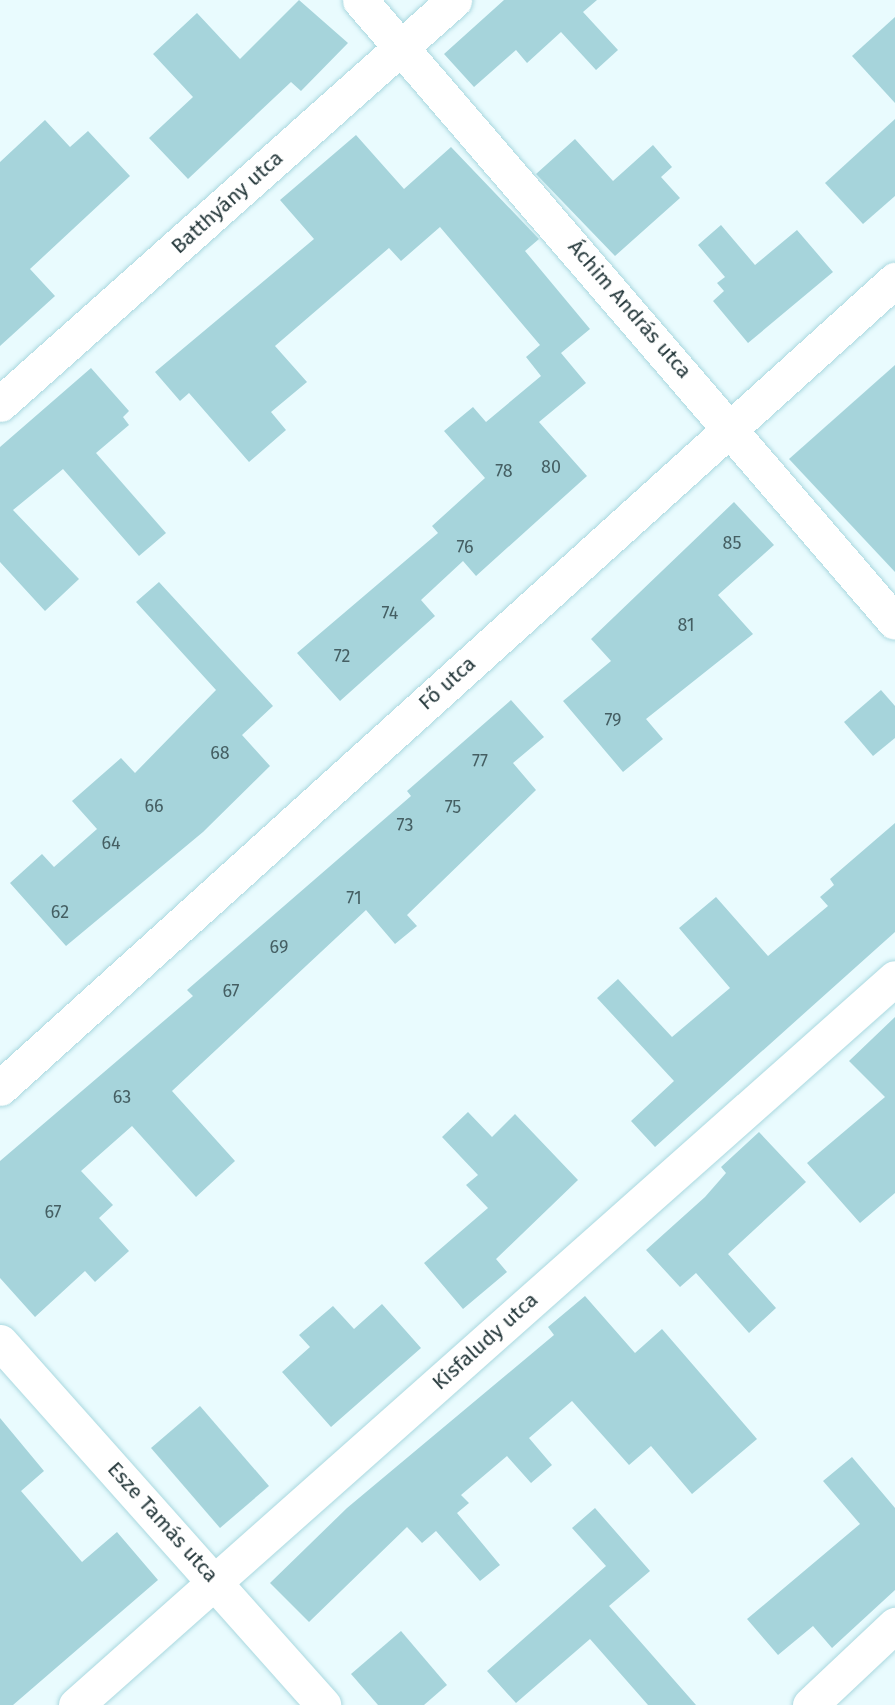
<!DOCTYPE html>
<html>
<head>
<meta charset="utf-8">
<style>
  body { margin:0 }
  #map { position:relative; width:895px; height:1705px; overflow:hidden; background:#e9fbfe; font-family:"Fira Sans",sans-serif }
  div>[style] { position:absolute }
  .building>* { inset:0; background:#a6d4db }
  .roads { filter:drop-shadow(0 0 2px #aad8df) drop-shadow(0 0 2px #aad8df) }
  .minor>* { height:35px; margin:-17.5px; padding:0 17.5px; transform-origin:17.5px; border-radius:17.5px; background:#fff }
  span { translate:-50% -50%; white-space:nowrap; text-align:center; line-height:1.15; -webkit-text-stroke:5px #fff; paint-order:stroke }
  .number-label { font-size:18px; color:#455f63 }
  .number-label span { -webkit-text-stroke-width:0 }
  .street-label { font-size:21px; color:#25383b }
</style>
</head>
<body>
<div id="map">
  <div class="building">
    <i style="clip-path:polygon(299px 0,348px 43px,301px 91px,291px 82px,188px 179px,149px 138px,193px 97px,153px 54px,197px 13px,240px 59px)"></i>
    <i style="clip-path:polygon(504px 0,597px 0,583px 12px,618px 50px,596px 70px,561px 32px,527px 63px,516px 50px,474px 87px,444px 54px)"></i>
    <i style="clip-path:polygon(895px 17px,895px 103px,852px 56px)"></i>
    <i style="clip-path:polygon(895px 119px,895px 196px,863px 224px,825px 183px)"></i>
    <i style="clip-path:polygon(45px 120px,70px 147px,88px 131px,130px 176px,30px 269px,55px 296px,0 346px,0 162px)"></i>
    <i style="clip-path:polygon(356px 135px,404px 189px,451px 147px,539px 239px,525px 251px,590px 329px,561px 353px,586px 383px,539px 422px,587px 476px,476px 576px,463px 561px,421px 600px,435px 616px,340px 701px,297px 653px,438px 533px,432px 526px,485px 478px,444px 431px,473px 407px,486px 422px,541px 376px,526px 357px,540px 345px,440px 227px,401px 261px,389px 248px,275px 346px,307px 382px,271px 412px,286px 430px,249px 462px,189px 393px,180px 401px,155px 372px,314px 239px,280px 200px)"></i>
    <i style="clip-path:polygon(575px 139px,613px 181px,653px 145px,672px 167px,661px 177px,680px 198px,615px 256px,536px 174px)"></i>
    <i style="clip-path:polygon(721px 225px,755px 265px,797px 230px,833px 272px,748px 343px,713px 301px,724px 291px,717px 283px,725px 277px,698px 245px)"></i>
    <i style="clip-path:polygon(895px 365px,895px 572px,789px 459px)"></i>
    <i style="clip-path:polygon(91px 368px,129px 411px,123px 417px,129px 425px,96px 453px,166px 533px,139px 556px,63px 469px,13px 510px,79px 579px,45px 611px,0 562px,0 447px)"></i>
    <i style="clip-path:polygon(734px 502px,774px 545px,718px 595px,753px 634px,646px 719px,663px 739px,623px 772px,563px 701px,611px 661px,591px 639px)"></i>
    <i style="clip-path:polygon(159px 582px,273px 706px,242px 735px,270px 766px,203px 832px,66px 946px,10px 883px,42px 854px,54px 867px,97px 829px,72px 801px,121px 758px,135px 773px,216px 690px,136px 602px)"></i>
    <i style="clip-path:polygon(881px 690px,895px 706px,895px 738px,873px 756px,844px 722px)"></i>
    <i style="clip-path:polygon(511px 700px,544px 737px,513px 763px,536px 790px,407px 915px,417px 926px,395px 944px,366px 910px,172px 1091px,235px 1161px,196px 1197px,132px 1126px,81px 1171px,113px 1205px,99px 1218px,129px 1251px,95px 1282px,85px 1271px,35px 1317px,0 1278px,0 1161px,193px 996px,187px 990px,411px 796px,407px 791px)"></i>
    <i style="clip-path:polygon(895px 823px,895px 932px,655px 1147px,631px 1121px,674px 1081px,597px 998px,618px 979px,672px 1037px,730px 988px,679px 928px,716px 897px,768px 956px,828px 906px,820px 897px,834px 885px,830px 879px)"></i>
    <i style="clip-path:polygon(895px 1017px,895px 1193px,860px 1223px,807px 1163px,885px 1097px,849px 1061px)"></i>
    <i style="clip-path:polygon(468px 1112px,492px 1137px,515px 1114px,578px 1180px,496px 1259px,507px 1272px,463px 1309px,424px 1263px,488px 1208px,466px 1185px,478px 1175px,442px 1137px)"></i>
    <i style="clip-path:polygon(759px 1132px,806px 1182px,728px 1254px,776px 1308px,749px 1333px,696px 1273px,680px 1287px,646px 1250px,705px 1197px,726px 1173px,721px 1167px)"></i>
    <i style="clip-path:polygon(585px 1296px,635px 1353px,662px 1329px,757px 1439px,692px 1494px,651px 1446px,629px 1465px,572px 1401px,529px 1438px,552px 1465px,531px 1483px,507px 1456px,461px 1495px,469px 1503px,457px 1513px,500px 1565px,480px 1581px,436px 1531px,422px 1543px,407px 1527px,309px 1622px,270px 1583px,347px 1508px,554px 1335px,548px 1327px)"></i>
    <i style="clip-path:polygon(382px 1304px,421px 1348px,331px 1427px,282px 1372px,310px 1347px,299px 1335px,333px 1306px,354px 1329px)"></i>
    <i style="clip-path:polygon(200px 1406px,269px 1486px,220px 1528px,151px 1448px)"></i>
    <i style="clip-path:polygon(0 1418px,44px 1471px,21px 1491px,82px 1562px,117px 1532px,158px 1580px,13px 1705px,0 1705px)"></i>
    <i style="clip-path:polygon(852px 1457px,895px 1508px,895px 1590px,832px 1648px,813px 1626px,778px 1655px,747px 1619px,860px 1524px,823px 1481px)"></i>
    <i style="clip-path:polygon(595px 1508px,650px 1571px,609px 1606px,696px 1705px,648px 1705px,590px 1639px,516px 1703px,487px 1671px,606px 1566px,572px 1528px)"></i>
    <i style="clip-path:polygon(401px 1631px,447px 1685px,424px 1705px,378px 1705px,351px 1674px)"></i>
  </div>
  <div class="roads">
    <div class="minor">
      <i style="left:360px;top:0;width:820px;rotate:49.3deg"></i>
      <i style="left:0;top:404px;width:608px;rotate:-41.66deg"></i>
      <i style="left:0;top:1088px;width:1206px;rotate:-42.08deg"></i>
      <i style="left:0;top:1342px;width:486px;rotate:48.3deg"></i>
      <i style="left:76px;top:1705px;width:1095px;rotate:-41.59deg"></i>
      <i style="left:810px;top:1705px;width:117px;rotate:-43.3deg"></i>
    </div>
  </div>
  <div class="number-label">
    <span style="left:551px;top:467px">80</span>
    <span style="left:504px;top:471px">78</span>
    <span style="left:732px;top:543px">85</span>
    <span style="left:465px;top:547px">76</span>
    <span style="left:390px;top:613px">74</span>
    <span style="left:686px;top:625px">81</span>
    <span style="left:342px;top:656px">72</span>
    <span style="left:613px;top:720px">79</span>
    <span style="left:220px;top:753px">68</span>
    <span style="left:480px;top:761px">77</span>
    <span style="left:154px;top:806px">66</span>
    <span style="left:453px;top:807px">75</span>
    <span style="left:405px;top:825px">73</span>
    <span style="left:111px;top:843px">64</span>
    <span style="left:354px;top:898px">71</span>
    <span style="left:60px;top:912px">62</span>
    <span style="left:279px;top:947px">69</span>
    <span style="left:231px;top:991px">67</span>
    <span style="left:122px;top:1097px">63</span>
    <span style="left:53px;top:1212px">67</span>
  </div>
  <div class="street-label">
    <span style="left:227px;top:202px;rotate:-42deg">Batthyány utca</span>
    <span style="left:630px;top:309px;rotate:49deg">Áchim András utca</span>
    <span style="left:447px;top:683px;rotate:-42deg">Fő utca</span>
    <span style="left:485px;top:1341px;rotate:-42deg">Kisfaludy utca</span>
    <span style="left:163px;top:1522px;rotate:48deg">Esze Tamás utca</span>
  </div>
</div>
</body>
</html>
